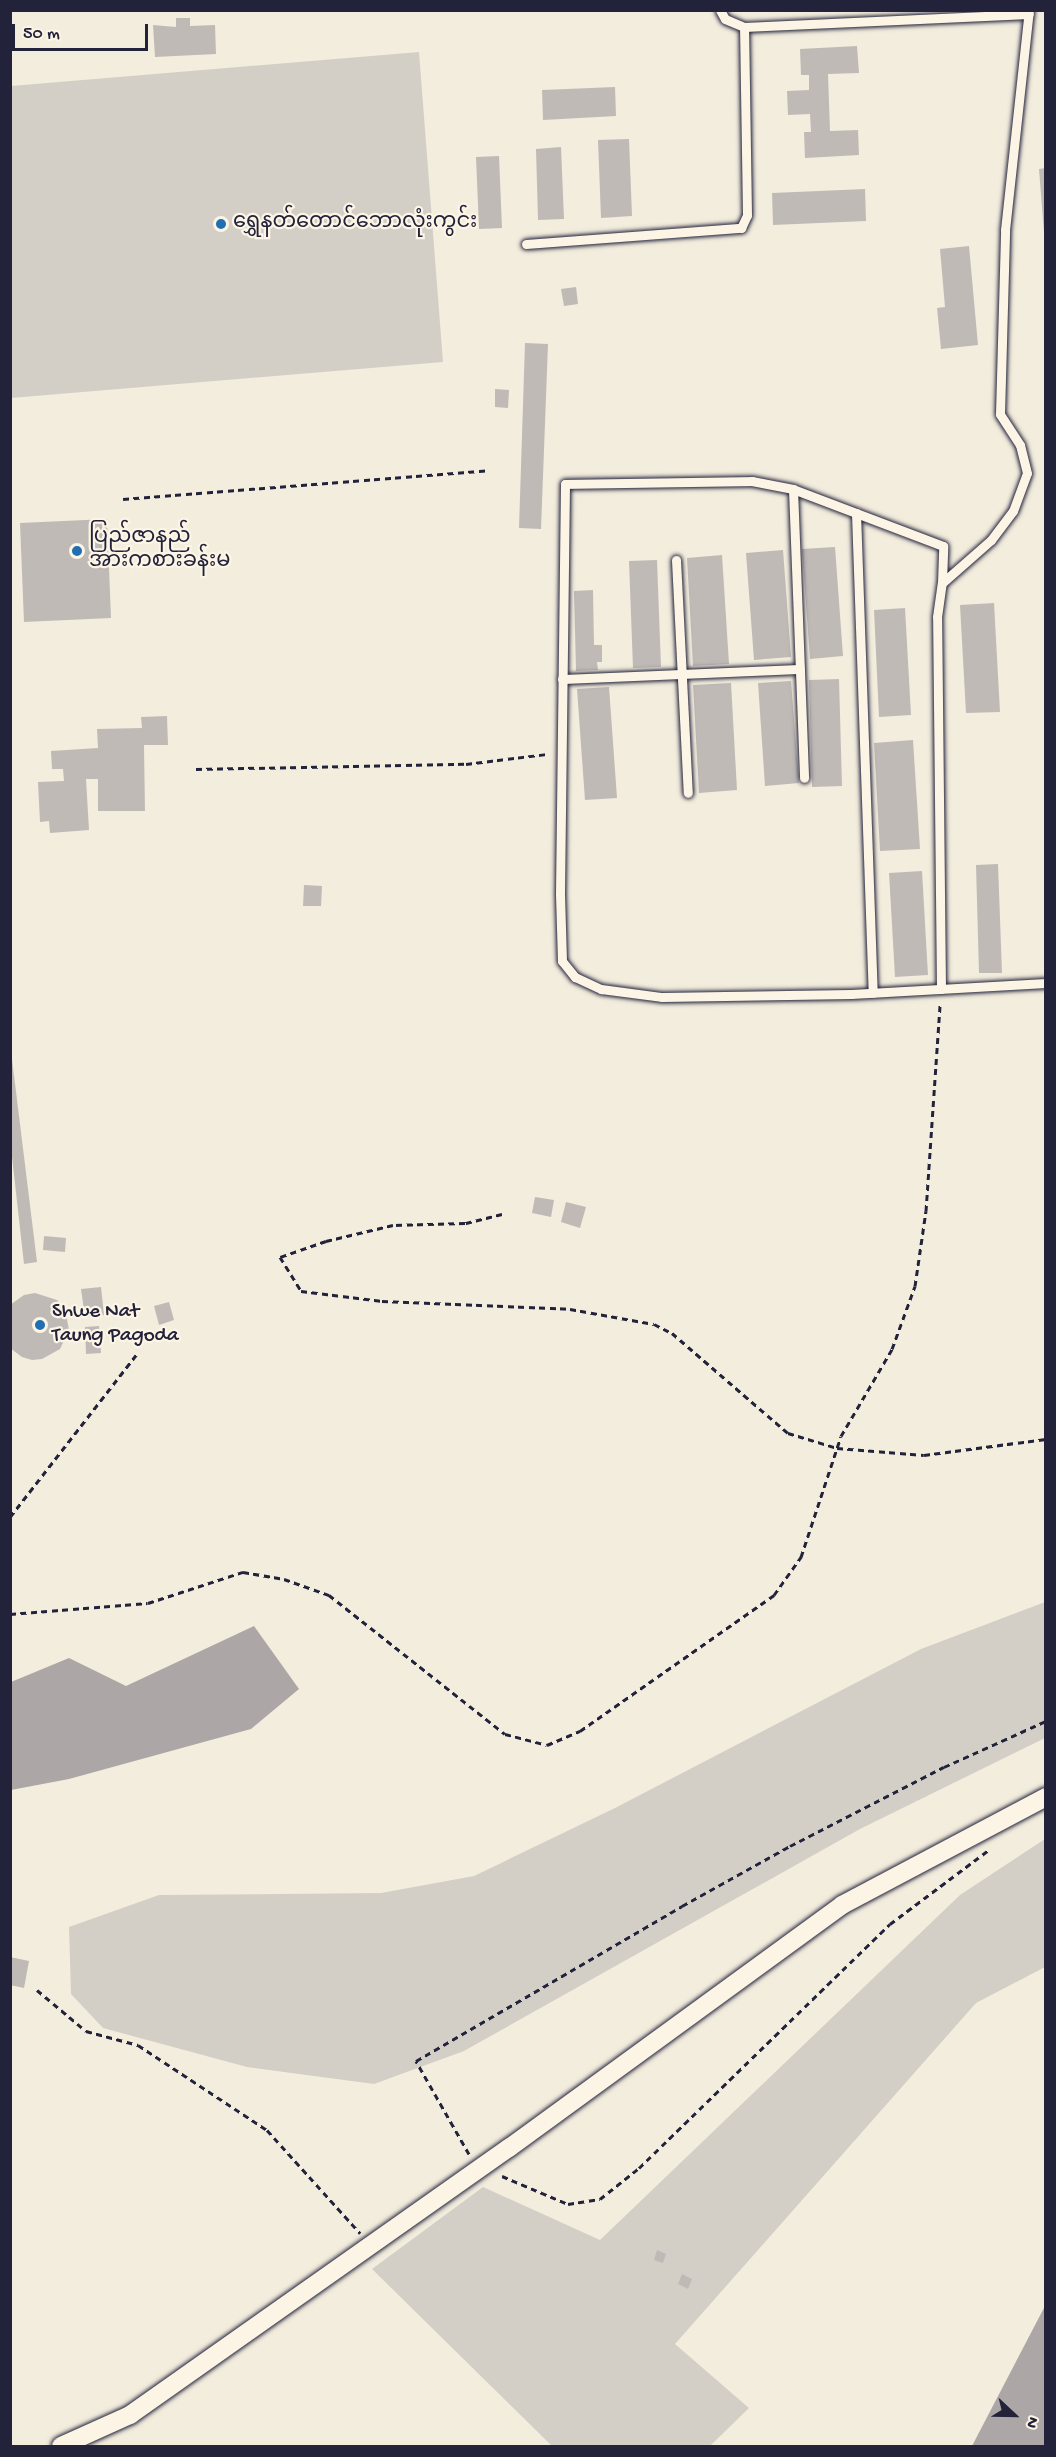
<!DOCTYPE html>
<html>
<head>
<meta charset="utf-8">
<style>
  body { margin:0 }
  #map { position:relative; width:1056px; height:2457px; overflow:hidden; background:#f3edde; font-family:"Gochi Hand","Noto Sans Myanmar",sans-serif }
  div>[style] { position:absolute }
  .green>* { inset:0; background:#d4cfc6 }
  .water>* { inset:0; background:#aca7a6 }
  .building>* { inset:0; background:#bfbab6 }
  .path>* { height:3px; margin-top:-1.5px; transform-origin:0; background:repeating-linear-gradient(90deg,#22223b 0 6px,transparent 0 10.5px) }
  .roads { filter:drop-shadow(0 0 2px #22223b) drop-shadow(0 0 2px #22223b) }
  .service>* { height:9px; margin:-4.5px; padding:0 4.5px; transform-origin:4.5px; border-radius:4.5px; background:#fcf5e5 }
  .minor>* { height:18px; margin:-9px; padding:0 9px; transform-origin:9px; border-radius:9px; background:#fcf5e5 }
  .dots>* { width:16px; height:16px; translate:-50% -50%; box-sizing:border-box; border:3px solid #fcf5e5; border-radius:50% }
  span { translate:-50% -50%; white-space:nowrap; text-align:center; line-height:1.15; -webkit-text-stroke:4.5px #fcf5e5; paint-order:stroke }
  .poi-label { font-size:21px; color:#22223b }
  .left { translate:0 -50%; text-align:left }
  .frame { position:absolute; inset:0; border:12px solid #22223b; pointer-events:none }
  .north { position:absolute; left:984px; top:2385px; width:60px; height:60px; -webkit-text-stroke:4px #fcf5e5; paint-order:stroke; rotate:112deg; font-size:16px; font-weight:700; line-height:24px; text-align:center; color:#22223b }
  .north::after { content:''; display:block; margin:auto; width:21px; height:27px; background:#22223b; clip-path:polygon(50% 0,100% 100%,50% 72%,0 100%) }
  .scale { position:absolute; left:12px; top:24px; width:136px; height:27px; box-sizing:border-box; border:3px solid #22223b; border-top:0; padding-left:8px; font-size:18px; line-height:21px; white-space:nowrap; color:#22223b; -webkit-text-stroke:4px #fcf5e5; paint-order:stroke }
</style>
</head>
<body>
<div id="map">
  <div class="green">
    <i style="clip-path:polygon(419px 52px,443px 362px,11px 398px,11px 86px)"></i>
    <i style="clip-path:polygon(1045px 1602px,1045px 1738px,860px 1829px,464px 2051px,374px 2084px,247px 2067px,103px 2028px,71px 1994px,69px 1927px,159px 1895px,381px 1893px,474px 1876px,615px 1808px,921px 1649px)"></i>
    <i style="clip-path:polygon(1045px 1839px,1045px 1967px,976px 2003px,675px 2344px,749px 2408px,710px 2446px,552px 2446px,372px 2269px,483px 2187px,600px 2240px,960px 1895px)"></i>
  </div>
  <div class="water">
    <i style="clip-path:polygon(254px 1626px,299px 1689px,251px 1729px,69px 1779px,11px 1790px,11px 1682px,69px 1658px,126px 1686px)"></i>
    <i style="clip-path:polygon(1045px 2306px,1045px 2446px,972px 2446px)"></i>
  </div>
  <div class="building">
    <i style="clip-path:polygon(176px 18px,190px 18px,190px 26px,215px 25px,216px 54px,155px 57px,153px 25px,176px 27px)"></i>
    <i style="clip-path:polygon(857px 46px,859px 73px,828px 74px,830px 131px,858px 130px,859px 155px,805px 158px,804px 132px,811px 132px,810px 114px,788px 115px,787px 91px,809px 90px,809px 75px,801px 75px,800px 49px)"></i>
    <i style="clip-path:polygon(615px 87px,616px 116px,543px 120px,542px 90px)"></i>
    <i style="clip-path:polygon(629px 139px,632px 216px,601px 218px,598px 140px)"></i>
    <i style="clip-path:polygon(561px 147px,564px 219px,538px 220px,536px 149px)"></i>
    <i style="clip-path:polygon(499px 156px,502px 228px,479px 229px,476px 157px)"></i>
    <i style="clip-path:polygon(1046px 168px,1046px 233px,1044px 233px,1039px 169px)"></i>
    <i style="clip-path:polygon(865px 189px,866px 221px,773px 225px,772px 193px)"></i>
    <i style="clip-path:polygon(969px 246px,978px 345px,941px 349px,937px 308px,945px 307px,940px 249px)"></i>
    <i style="clip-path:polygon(576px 287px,578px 304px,564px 306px,561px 289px)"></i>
    <i style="clip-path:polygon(525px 343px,548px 344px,541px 529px,519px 528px)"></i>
    <i style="clip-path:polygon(495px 389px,509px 390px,508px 408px,495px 407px)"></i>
    <i style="clip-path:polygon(107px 519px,111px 618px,24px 622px,20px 523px)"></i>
    <i style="clip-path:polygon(835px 547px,843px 656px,810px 659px,802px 549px)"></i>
    <i style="clip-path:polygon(783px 550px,791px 657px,754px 660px,746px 553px)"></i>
    <i style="clip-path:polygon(722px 555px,729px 664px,693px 666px,687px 558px)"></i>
    <i style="clip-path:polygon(657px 560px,661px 667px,633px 668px,629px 561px)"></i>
    <i style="clip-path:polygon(593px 590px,594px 645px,602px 645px,602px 662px,597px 662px,598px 670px,576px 671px,574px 591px)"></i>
    <i style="clip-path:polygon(994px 603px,1000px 712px,966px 713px,960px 605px)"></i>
    <i style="clip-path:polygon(905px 608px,911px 715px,879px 717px,874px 610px)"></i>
    <i style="clip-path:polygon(839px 679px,842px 786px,812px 787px,809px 680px)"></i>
    <i style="clip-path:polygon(791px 681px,799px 783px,765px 786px,758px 683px)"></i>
    <i style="clip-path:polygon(731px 683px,737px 790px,699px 793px,693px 685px)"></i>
    <i style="clip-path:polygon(609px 687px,617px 798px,585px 800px,577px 689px)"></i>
    <i style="clip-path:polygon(167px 716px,168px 745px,144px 745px,145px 811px,98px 811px,98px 779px,86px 779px,89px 830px,50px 833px,49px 821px,40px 822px,38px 782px,64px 781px,63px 769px,52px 769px,51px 751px,98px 748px,97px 729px,142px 728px,141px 717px)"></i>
    <i style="clip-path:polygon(913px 740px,920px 849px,880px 851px,874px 743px)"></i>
    <i style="clip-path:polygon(998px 864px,1002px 973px,979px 973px,976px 865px)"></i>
    <i style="clip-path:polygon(922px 871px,928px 975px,895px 977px,889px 873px)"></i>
    <i style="clip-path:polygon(304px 885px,322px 886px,321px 906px,303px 906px)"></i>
    <i style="clip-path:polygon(10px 1043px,37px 1262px,24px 1264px,10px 1139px)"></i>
    <i style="clip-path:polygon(535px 1197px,554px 1200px,551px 1217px,532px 1213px)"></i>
    <i style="clip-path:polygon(566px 1202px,586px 1207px,580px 1228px,561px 1222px)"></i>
    <i style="clip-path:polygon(44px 1236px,66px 1238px,65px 1252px,43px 1250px)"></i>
    <i style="clip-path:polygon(101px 1287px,104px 1315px,85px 1317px,81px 1289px)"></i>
    <i style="clip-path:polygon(35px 1293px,57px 1300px,65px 1309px,69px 1330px,60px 1349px,42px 1359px,32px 1360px,22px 1357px,10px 1348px,10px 1305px,24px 1295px)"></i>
    <i style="clip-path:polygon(169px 1302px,174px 1320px,159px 1325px,154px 1306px)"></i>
    <i style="clip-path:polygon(99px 1326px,101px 1353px,86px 1354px,85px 1327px)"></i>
    <i style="clip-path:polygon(10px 1957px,29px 1961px,24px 1988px,10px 1985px)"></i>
    <i style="clip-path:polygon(657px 2250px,666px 2254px,663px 2263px,654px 2260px)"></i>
    <i style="clip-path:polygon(682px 2274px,692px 2279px,688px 2289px,678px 2284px)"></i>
  </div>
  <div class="path">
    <i style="left:123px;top:499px;width:367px;rotate:-4.5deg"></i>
    <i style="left:196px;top:769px;width:270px;rotate:-1.1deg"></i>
    <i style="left:466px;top:764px;width:83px;rotate:-7deg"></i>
    <i style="left:502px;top:1214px;width:38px;rotate:166deg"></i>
    <i style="left:465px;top:1223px;width:72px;rotate:178.4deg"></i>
    <i style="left:393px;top:1225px;width:69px;rotate:166.6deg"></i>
    <i style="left:326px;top:1241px;width:49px;rotate:160.8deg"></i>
    <i style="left:280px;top:1257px;width:40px;rotate:58deg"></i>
    <i style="left:301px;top:1291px;width:82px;rotate:7deg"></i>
    <i style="left:382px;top:1301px;width:188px;rotate:2.4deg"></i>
    <i style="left:570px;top:1309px;width:85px;rotate:10.1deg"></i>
    <i style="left:654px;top:1324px;width:20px;rotate:27deg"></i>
    <i style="left:672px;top:1333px;width:153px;rotate:40.8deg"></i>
    <i style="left:788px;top:1433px;width:51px;rotate:17deg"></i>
    <i style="left:837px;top:1448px;width:87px;rotate:4.6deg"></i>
    <i style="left:924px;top:1455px;width:123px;rotate:-7.5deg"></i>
    <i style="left:10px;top:1517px;width:210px;rotate:-52.1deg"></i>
    <i style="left:10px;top:1614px;width:138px;rotate:-4.6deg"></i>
    <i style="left:148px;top:1603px;width:100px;rotate:-18.1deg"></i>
    <i style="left:243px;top:1572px;width:42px;rotate:9.7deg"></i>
    <i style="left:284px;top:1579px;width:48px;rotate:19.6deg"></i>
    <i style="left:329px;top:1595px;width:224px;rotate:38.3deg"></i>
    <i style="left:505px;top:1734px;width:43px;rotate:14.7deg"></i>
    <i style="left:547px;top:1745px;width:36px;rotate:-23deg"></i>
    <i style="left:580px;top:1731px;width:237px;rotate:-35deg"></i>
    <i style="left:774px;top:1595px;width:47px;rotate:-54.6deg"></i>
    <i style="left:801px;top:1557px;width:127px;rotate:-71.7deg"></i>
    <i style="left:841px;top:1436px;width:101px;rotate:-59.6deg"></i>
    <i style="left:892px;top:1349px;width:67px;rotate:-69.9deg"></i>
    <i style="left:915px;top:1286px;width:76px;rotate:-81.7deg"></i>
    <i style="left:926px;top:1211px;width:208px;rotate:-86.1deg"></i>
    <i style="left:37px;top:1990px;width:64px;rotate:39.9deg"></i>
    <i style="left:86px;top:2031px;width:54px;rotate:15.1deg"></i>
    <i style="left:138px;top:2045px;width:154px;rotate:33.4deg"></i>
    <i style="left:267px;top:2130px;width:139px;rotate:47.9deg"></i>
    <i style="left:469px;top:2154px;width:107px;rotate:-119.7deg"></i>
    <i style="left:416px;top:2061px;width:308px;rotate:-30.2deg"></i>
    <i style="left:682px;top:1906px;width:124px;rotate:-29.1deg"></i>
    <i style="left:790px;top:1846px;width:173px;rotate:-27.2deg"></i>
    <i style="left:944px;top:1767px;width:112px;rotate:-24.3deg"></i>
    <i style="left:502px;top:2176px;width:72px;rotate:23deg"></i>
    <i style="left:568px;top:2204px;width:32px;rotate:-9deg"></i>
    <i style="left:600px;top:2199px;width:50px;rotate:-38.5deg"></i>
    <i style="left:639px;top:2168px;width:350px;rotate:-44.2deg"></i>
    <i style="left:890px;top:1924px;width:125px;rotate:-36.9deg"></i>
  </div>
  <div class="roads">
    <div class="service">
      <i style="left:720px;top:10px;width:10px;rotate:61deg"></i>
      <i style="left:725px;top:19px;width:21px;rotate:23deg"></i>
      <i style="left:744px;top:27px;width:285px;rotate:-2.6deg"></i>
      <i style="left:526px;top:244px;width:216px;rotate:-4.3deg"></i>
      <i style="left:741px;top:228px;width:14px;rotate:-65deg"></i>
      <i style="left:747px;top:215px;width:188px;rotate:-90.9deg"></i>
      <i style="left:793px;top:489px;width:289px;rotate:87.8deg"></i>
      <i style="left:856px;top:513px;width:480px;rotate:88deg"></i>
      <i style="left:676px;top:560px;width:233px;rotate:87.1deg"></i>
      <i style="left:942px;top:583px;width:37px;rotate:-88deg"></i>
      <i style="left:943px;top:546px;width:160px;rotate:-159.2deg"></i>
      <i style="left:793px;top:489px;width:42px;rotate:-169deg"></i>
      <i style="left:752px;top:481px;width:187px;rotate:179.1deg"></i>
      <i style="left:565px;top:484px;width:410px;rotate:90.7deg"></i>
      <i style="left:560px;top:894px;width:67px;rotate:88.3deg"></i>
      <i style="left:562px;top:961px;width:21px;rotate:51deg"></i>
      <i style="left:575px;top:977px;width:29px;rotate:25deg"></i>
      <i style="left:601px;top:989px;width:62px;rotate:7.5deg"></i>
      <i style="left:662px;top:997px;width:189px;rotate:-0.9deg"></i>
      <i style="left:851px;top:994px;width:195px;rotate:-3.2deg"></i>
      <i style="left:562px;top:679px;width:238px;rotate:-2.4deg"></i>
      <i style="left:941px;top:989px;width:372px;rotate:-90.6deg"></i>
      <i style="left:937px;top:617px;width:34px;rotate:-82deg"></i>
      <i style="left:942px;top:583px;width:65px;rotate:-41.3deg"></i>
      <i style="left:991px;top:540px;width:36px;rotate:-53deg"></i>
      <i style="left:1013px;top:511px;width:40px;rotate:-69.8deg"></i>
      <i style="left:1027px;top:473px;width:29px;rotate:-104deg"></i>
      <i style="left:1020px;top:445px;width:37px;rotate:-123deg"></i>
      <i style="left:1000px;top:414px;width:184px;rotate:-88.4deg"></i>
      <i style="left:1005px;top:230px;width:221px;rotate:-83.8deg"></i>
    </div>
    <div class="minor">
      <i style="left:61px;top:2446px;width:76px;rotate:-24.2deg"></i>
      <i style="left:130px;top:2415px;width:464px;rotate:-35.2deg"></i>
      <i style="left:509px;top:2148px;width:412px;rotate:-36.1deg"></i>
      <i style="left:842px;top:1905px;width:231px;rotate:-27.9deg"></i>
    </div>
  </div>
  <div class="dots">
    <i style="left:221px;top:224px;background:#1f6fb2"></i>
    <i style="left:77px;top:551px;background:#1f6fb2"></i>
    <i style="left:40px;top:1325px;background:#1f6fb2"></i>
  </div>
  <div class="poi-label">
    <span class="left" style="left:233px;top:224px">ရွှေနတ်တောင်ဘောလုံးကွင်း</span>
    <span class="left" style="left:89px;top:551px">ပြည်ဇာနည်<br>အားကစားခန်းမ</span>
    <span class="left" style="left:52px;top:1325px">Shwe Nat<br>Taung Pagoda</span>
  </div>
  <div class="frame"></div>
  <div class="north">N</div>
  <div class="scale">50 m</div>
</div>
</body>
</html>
